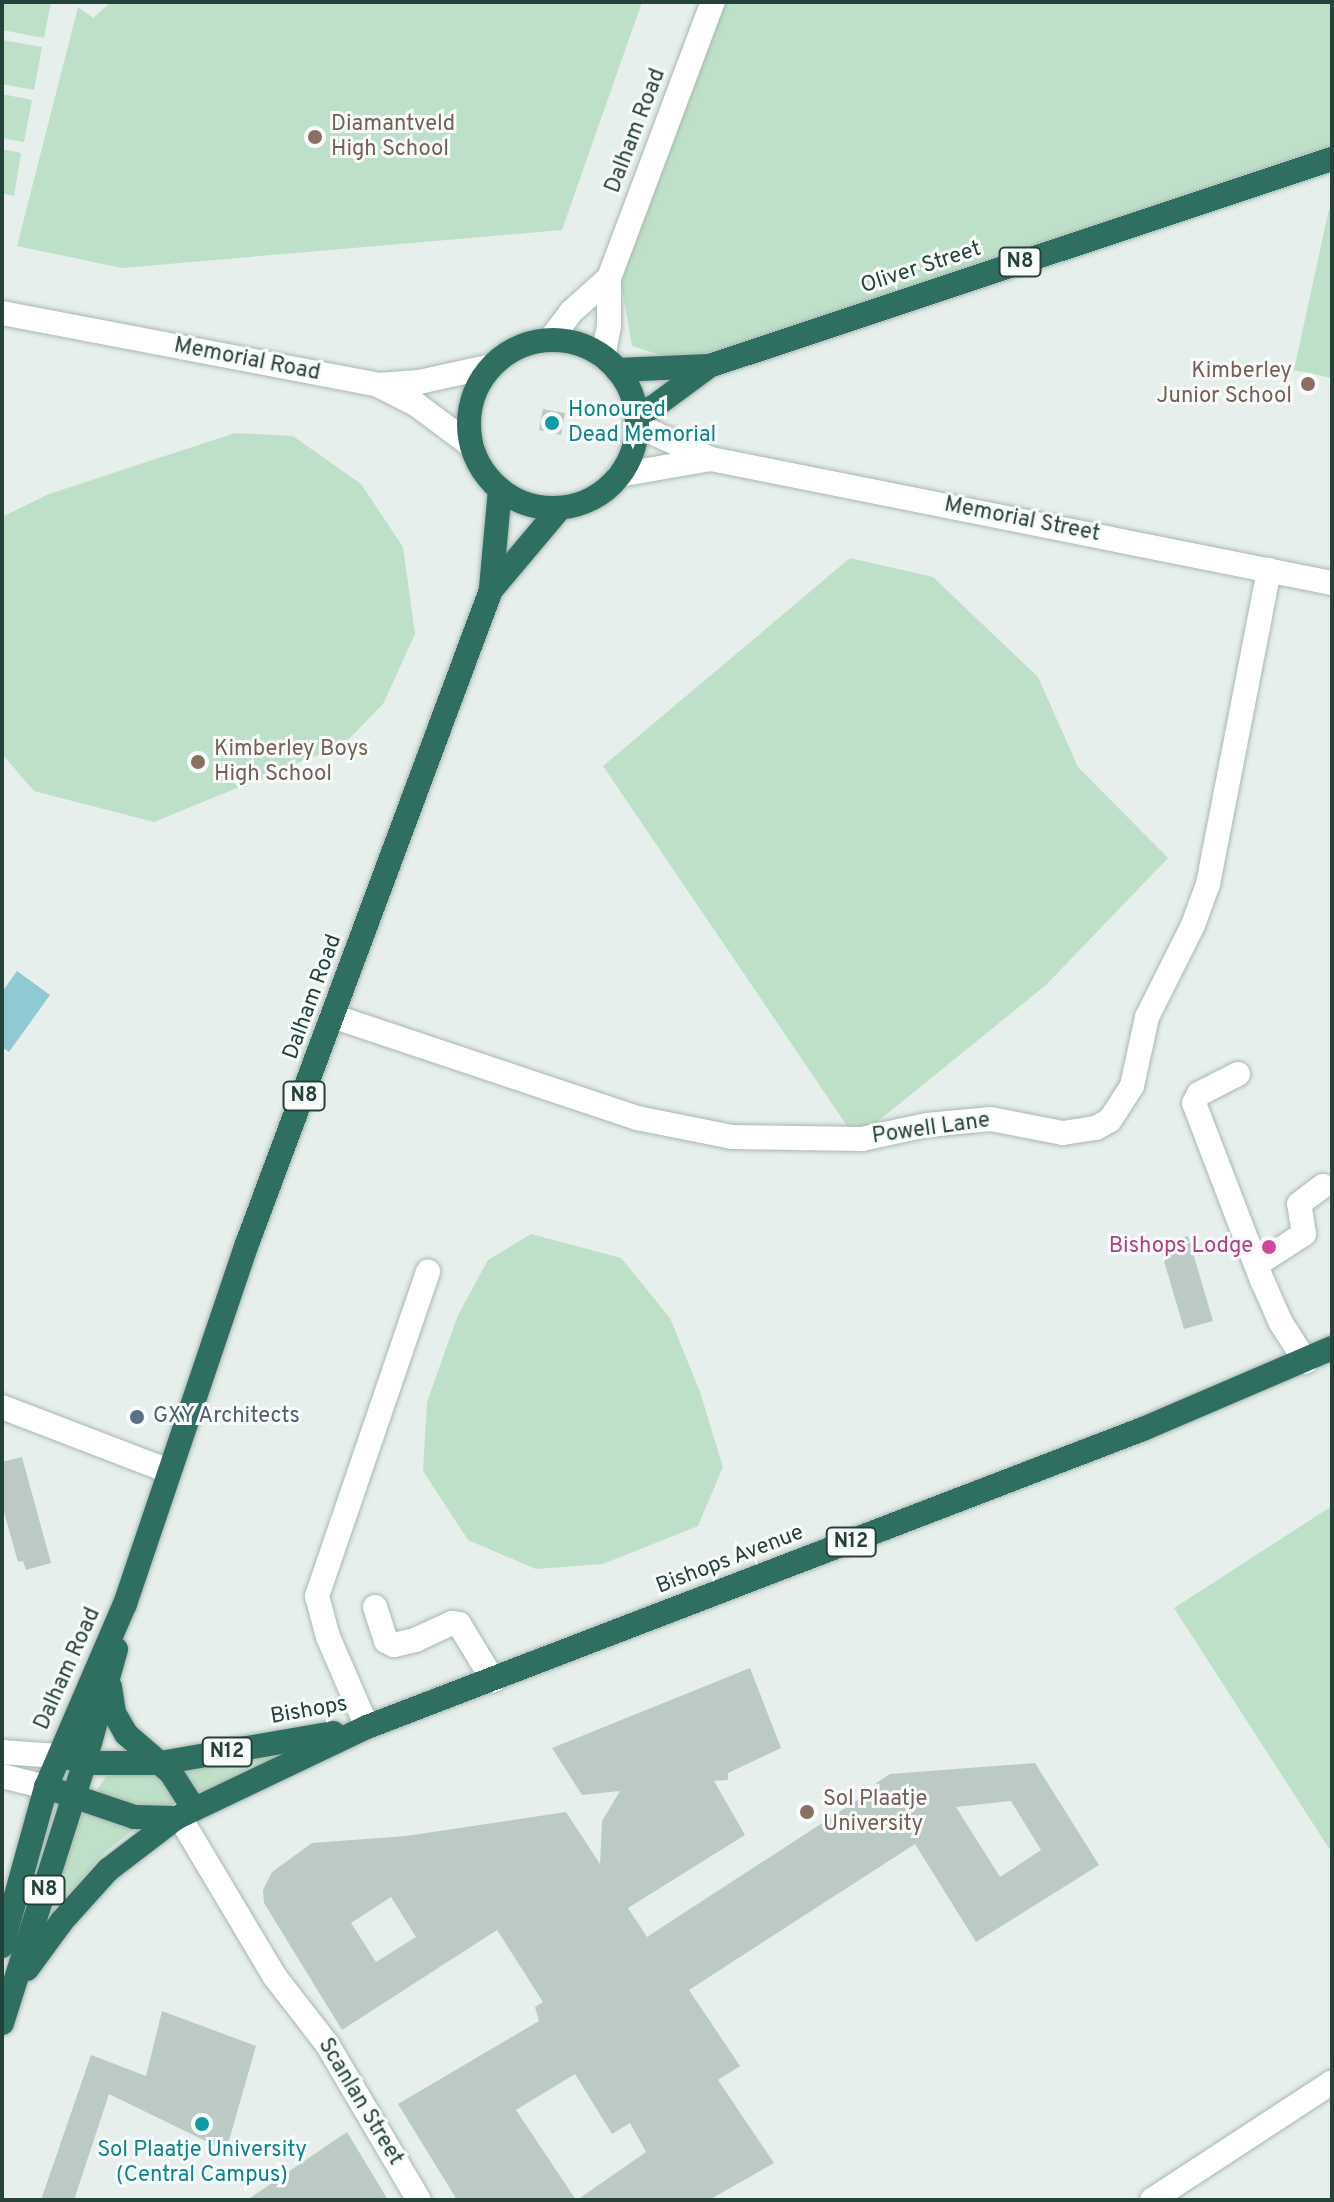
<!DOCTYPE html>
<html>
<head>
<meta charset="utf-8">
<style>
  body { margin:0 }
  #map { position:relative; width:1334px; height:2202px; overflow:hidden; background:#e6efeb; font-family:Overpass,sans-serif }
  div>[style] { position:absolute }
  .green>* { inset:0; background:#bfe0c8 }
  .water>* { inset:0; background:#8ec9d4 }
  .building>* { inset:0; background:#bbcac4 }
  .roads { filter:drop-shadow(0 0 2px #a8b8b2) drop-shadow(0 0 2px #a8b8b2) }
  .minor>* { height:24px; margin:-12px; padding:0 12px; transform-origin:12px; border-radius:12px; background:#fff }
  .highway>* { height:24px; margin:-12px; padding:0 12px; transform-origin:12px; border-radius:12px; background:#2f6f62 }
  .highway>.ring { margin:-12px; padding:0; box-sizing:content-box; background:none; border:24px solid #2f6f62; border-radius:50% }
  .dots>* { width:22px; height:22px; translate:-50% -50%; box-sizing:border-box; border:4px solid #f7fbf9; border-radius:50% }
  span { translate:-50% -50%; white-space:nowrap; text-align:center; line-height:1.15; -webkit-text-stroke:6px #f7fbf9; paint-order:stroke }
  .shield-label span { padding:2px 6px; background:#f7fbf9; border:2px solid; border-radius:6px; -webkit-text-stroke-width:0 }
  .shield-label { font-size:20px; color:#24423a; font-weight:700 }
  .education-label { font-size:22px; color:#785e54 }
  .left { translate:0 -50%; text-align:left }
  .right { translate:-100% -50%; text-align:right }
  .street-label { font-size:22px; color:#24423a }
  .culture-label { font-size:22px; color:#0d838f }
  .hotel-label { font-size:22px; color:#b23c85 }
  .service-label { font-size:22px; color:#4e5e75 }
  .frame { position:absolute; inset:0; border:4px solid #24423a; pointer-events:none }
</style>
</head>
<body>
<div id="map">
  <div class="green">
    <i style="clip-path:polygon(2px 2px,51px 2px,44px 38px,2px 30px)"></i>
    <i style="clip-path:polygon(111px 2px,642px 2px,562px 230px,122px 268px,17px 246px,78px 7px,93px 18px)"></i>
    <i style="clip-path:polygon(719px 2px,1332px 2px,1332px 145px,688px 364px,632px 346px,620px 277px)"></i>
    <i style="clip-path:polygon(2px 40px,42px 47px,34px 90px,2px 84px)"></i>
    <i style="clip-path:polygon(2px 94px,32px 100px,24px 142px,2px 138px)"></i>
    <i style="clip-path:polygon(2px 149px,21px 153px,14px 196px,2px 193px)"></i>
    <i style="clip-path:polygon(1329px 209px,1332px 210px,1332px 378px,1294px 370px)"></i>
    <i style="clip-path:polygon(235px 433px,293px 436px,361px 484px,403px 547px,415px 634px,383px 704px,344px 744px,154px 822px,34px 791px,2px 754px,2px 517px,49px 494px)"></i>
    <i style="clip-path:polygon(850px 558px,933px 577px,1038px 677px,1078px 767px,1168px 858px,1046px 985px,856px 1139px,603px 766px)"></i>
    <i style="clip-path:polygon(531px 1234px,621px 1258px,670px 1318px,700px 1392px,723px 1467px,698px 1526px,603px 1564px,536px 1569px,468px 1540px,423px 1471px,427px 1402px,458px 1315px,488px 1260px)"></i>
    <i style="clip-path:polygon(1332px 1506px,1332px 1853px,1174px 1608px)"></i>
    <i style="clip-path:polygon(296px 1752px,177px 1810px,153px 1813px,102px 1799px,98px 1789px,106px 1776px)"></i>
    <i style="clip-path:polygon(83px 1804px,143px 1822px,104px 1853px,49px 1917px)"></i>
  </div>
  <div class="water">
    <i style="clip-path:polygon(17px 971px,50px 995px,9px 1052px,2px 1047px,2px 992px)"></i>
  </div>
  <div class="building">
    <i style="clip-path:polygon(543px 409px,565px 413px,561px 435px,539px 430px)"></i>
    <i style="clip-path:polygon(1188px 1236px,1213px 1321px,1184px 1329px,1159px 1244px)"></i>
    <i style="clip-path:polygon(22px 1457px,51px 1563px,26px 1570px,23px 1561px,18px 1562px,2px 1505px,2px 1462px)"></i>
    <i style="clip-path:polygon(evenodd,750px 1668px,781px 1748px,728px 1773px,728px 1780px,714px 1781px,745px 1835px,628px 1908px,647px 1937px,879px 1786px,876px 1783px,890px 1774px,1035px 1763px,1099px 1865px,976px 1942px,915px 1844px,689px 1990px,740px 2066px,718px 2080px,774px 2163px,709px 2200px,577px 2200px,646px 2152px,630px 2123px,612px 2134px,575px 2074px,516px 2110px,576px 2200px,457px 2200px,398px 2104px,539px 2021px,535px 2007px,543px 2002px,497px 1930px,342px 2030px,264px 1903px,263px 1890px,272px 1872px,312px 1843px,406px 1836px,566px 1812px,600px 1864px,602px 1821px,620px 1791px,582px 1795px,552px 1748px,750px 1668px,1011px 1801px,1041px 1850px,1000px 1877px,956px 1807px,1011px 1801px,750px 1668px,391px 1897px,416px 1937px,376px 1962px,351px 1923px,391px 1897px)"></i>
    <i style="clip-path:polygon(162px 2011px,256px 2046px,226px 2151px,109px 2094px,74px 2200px,41px 2200px,91px 2055px,146px 2076px)"></i>
    <i style="clip-path:polygon(347px 2132px,388px 2200px,247px 2200px)"></i>
  </div>
  <div class="roads">
    <div class="minor">
      <i style="left:2px;top:313px;width:383px;rotate:10.8deg"></i>
      <i style="left:378px;top:385px;width:41px;rotate:-4.2deg"></i>
      <i style="left:419px;top:382px;width:75px;rotate:-12.4deg"></i>
      <i style="left:550px;top:340px;width:35px;rotate:-53deg"></i>
      <i style="left:571px;top:312px;width:51px;rotate:-41.8deg"></i>
      <i style="left:603px;top:357px;width:33px;rotate:-79deg"></i>
      <i style="left:609px;top:325px;width:47px;rotate:-90deg"></i>
      <i style="left:609px;top:278px;width:295px;rotate:-69.4deg"></i>
      <i style="left:380px;top:386px;width:42px;rotate:27.2deg"></i>
      <i style="left:417px;top:405px;width:69px;rotate:36.7deg"></i>
      <i style="left:636px;top:425px;width:82px;rotate:24.4deg"></i>
      <i style="left:711px;top:459px;width:633px;rotate:11.29deg"></i>
      <i style="left:619px;top:475px;width:93px;rotate:-9.9deg"></i>
      <i style="left:332px;top:1016px;width:322px;rotate:18.5deg"></i>
      <i style="left:637px;top:1118px;width:97px;rotate:11.3deg"></i>
      <i style="left:732px;top:1137px;width:130px;rotate:0.9deg"></i>
      <i style="left:862px;top:1139px;width:66px;rotate:-12.2deg"></i>
      <i style="left:927px;top:1125px;width:64px;rotate:-5.4deg"></i>
      <i style="left:991px;top:1119px;width:73px;rotate:11deg"></i>
      <i style="left:1063px;top:1133px;width:33px;rotate:-9deg"></i>
      <i style="left:1096px;top:1128px;width:16px;rotate:-30deg"></i>
      <i style="left:1110px;top:1120px;width:40px;rotate:-57.1deg"></i>
      <i style="left:1132px;top:1086px;width:71px;rotate:-77.7deg"></i>
      <i style="left:1147px;top:1017px;width:103px;rotate:-63.4deg"></i>
      <i style="left:1193px;top:925px;width:44px;rotate:-69.9deg"></i>
      <i style="left:1208px;top:884px;width:320px;rotate:-79deg"></i>
      <i style="left:1238px;top:1074px;width:44px;rotate:152.9deg"></i>
      <i style="left:1199px;top:1094px;width:10px;rotate:119deg"></i>
      <i style="left:1194px;top:1103px;width:190px;rotate:69deg"></i>
      <i style="left:1262px;top:1280px;width:47px;rotate:66.2deg"></i>
      <i style="left:1281px;top:1323px;width:46px;rotate:57.3deg"></i>
      <i style="left:1256px;top:1265px;width:57px;rotate:-32.9deg"></i>
      <i style="left:1304px;top:1234px;width:30px;rotate:-99deg"></i>
      <i style="left:1299px;top:1204px;width:30px;rotate:-37deg"></i>
      <i style="left:2px;top:1407px;width:179px;rotate:21deg"></i>
      <i style="left:375px;top:1607px;width:36px;rotate:72deg"></i>
      <i style="left:386px;top:1641px;width:9px;rotate:27deg"></i>
      <i style="left:394px;top:1645px;width:22px;rotate:-13deg"></i>
      <i style="left:415px;top:1640px;width:41px;rotate:-24.7deg"></i>
      <i style="left:452px;top:1623px;width:7px;rotate:8deg"></i>
      <i style="left:459px;top:1624px;width:66px;rotate:58.7deg"></i>
      <i style="left:367px;top:1727px;width:98px;rotate:-113.4deg"></i>
      <i style="left:328px;top:1637px;width:42px;rotate:-105deg"></i>
      <i style="left:317px;top:1596px;width:343px;rotate:-71.1deg"></i>
      <i style="left:2px;top:1752px;width:56px;rotate:4.1deg"></i>
      <i style="left:2px;top:1776px;width:45px;rotate:14deg"></i>
      <i style="left:179px;top:1816px;width:187px;rotate:59.2deg"></i>
      <i style="left:275px;top:1977px;width:85px;rotate:52.2deg"></i>
      <i style="left:327px;top:2044px;width:181px;rotate:59.5deg"></i>
      <i style="left:1152px;top:2200px;width:215px;rotate:-33.2deg"></i>
    </div>
    <div class="highway">
      <i class="ring" style="left:469px;top:340px;width:144px;height:144px"></i>
      <i style="left:617px;top:370px;width:92px;rotate:-2.5deg"></i>
      <i style="left:709px;top:366px;width:656px;rotate:-18.38deg"></i>
      <i style="left:636px;top:415px;width:21px;rotate:-25deg"></i>
      <i style="left:655px;top:406px;width:67px;rotate:-36.5deg"></i>
      <i style="left:491px;top:588px;width:99px;rotate:-84.8deg"></i>
      <i style="left:110px;top:1687px;width:26px;rotate:81deg"></i>
      <i style="left:114px;top:1713px;width:24px;rotate:60deg"></i>
      <i style="left:126px;top:1734px;width:60px;rotate:40.9deg"></i>
      <i style="left:171px;top:1773px;width:43px;rotate:57.4deg"></i>
      <i style="left:69px;top:1758px;width:28px;rotate:10deg"></i>
      <i style="left:97px;top:1763px;width:63px"></i>
      <i style="left:160px;top:1763px;width:176px;rotate:-9.8deg"></i>
      <i style="left:46px;top:1787px;width:93px;rotate:18.8deg"></i>
      <i style="left:134px;top:1817px;width:42px;rotate:1.4deg"></i>
      <i style="left:176px;top:1818px;width:212px;rotate:-25.5deg"></i>
      <i style="left:367px;top:1727px;width:831px;rotate:-21.01deg"></i>
      <i style="left:1143px;top:1429px;width:206px;rotate:-23.2deg"></i>
      <i style="left:2px;top:1946px;width:165px;rotate:-74.5deg"></i>
      <i style="left:46px;top:1787px;width:199px;rotate:-66.7deg"></i>
      <i style="left:125px;top:1604px;width:380px;rotate:-71.3deg"></i>
      <i style="left:247px;top:1244px;width:698px;rotate:-69.54deg"></i>
      <i style="left:491px;top:590px;width:107px;rotate:-49.9deg"></i>
      <i style="left:27px;top:1969px;width:59px;rotate:-53.9deg"></i>
      <i style="left:62px;top:1921px;width:69px;rotate:-48deg"></i>
      <i style="left:108px;top:1870px;width:86px;rotate:-37.4deg"></i>
      <i style="left:2px;top:2023px;width:275px;rotate:-72.4deg"></i>
      <i style="left:85px;top:1761px;width:116px;rotate:-74.5deg"></i>
    </div>
  </div>
  <div class="dots">
    <i style="left:315px;top:137px;background:#8d6e63"></i>
    <i style="left:1308px;top:384px;background:#8d6e63"></i>
    <i style="left:552px;top:423px;background:#0f9aa8"></i>
    <i style="left:198px;top:762px;background:#8d6e63"></i>
    <i style="left:1269px;top:1247px;background:#d1479c"></i>
    <i style="left:137px;top:1417px;background:#5c6f8a"></i>
    <i style="left:807px;top:1812px;background:#8d6e63"></i>
    <i style="left:202px;top:2124px;background:#0f9aa8"></i>
  </div>
  <div class="shield-label">
    <span style="left:1020px;top:262px">N8</span>
    <span style="left:304px;top:1096px">N8</span>
    <span style="left:851px;top:1542px">N12</span>
    <span style="left:227px;top:1752px">N12</span>
    <span style="left:44px;top:1890px">N8</span>
  </div>
  <div class="education-label">
    <span class="left" style="left:331px;top:137px">Diamantveld<br>High School</span>
    <span class="right" style="left:1292px;top:384px">Kimberley<br>Junior School</span>
    <span class="left" style="left:214px;top:762px">Kimberley Boys<br>High School</span>
    <span class="left" style="left:823px;top:1812px">Sol Plaatje<br>University</span>
  </div>
  <div class="street-label">
    <span style="left:636px;top:131px;rotate:-69deg">Dalham Road</span>
    <span style="left:921px;top:268px;rotate:-18deg">Oliver Street</span>
    <span style="left:247px;top:360px;rotate:11deg">Memorial Road</span>
    <span style="left:1022px;top:520px;rotate:11deg">Memorial Street</span>
    <span style="left:313px;top:997px;rotate:-70deg">Dalham Road</span>
    <span style="left:931px;top:1129px;rotate:-8deg">Powell Lane</span>
    <span style="left:730px;top:1560px;rotate:-21deg">Bishops Avenue</span>
    <span style="left:68px;top:1669px;rotate:-66deg">Dalham Road</span>
    <span style="left:309px;top:1711px;rotate:-10deg">Bishops</span>
    <span style="left:360px;top:2102px;rotate:59deg">Scanlan Street</span>
  </div>
  <div class="culture-label">
    <span class="left" style="left:568px;top:423px">Honoured<br>Dead Memorial</span>
    <span style="left:202px;top:2163px">Sol Plaatje University<br>(Central Campus)</span>
  </div>
  <div class="hotel-label">
    <span class="right" style="left:1253px;top:1247px">Bishops Lodge</span>
  </div>
  <div class="service-label">
    <span class="left" style="left:153px;top:1417px">GXY Architects</span>
  </div>
  <div class="frame"></div>
</div>
</body>
</html>
